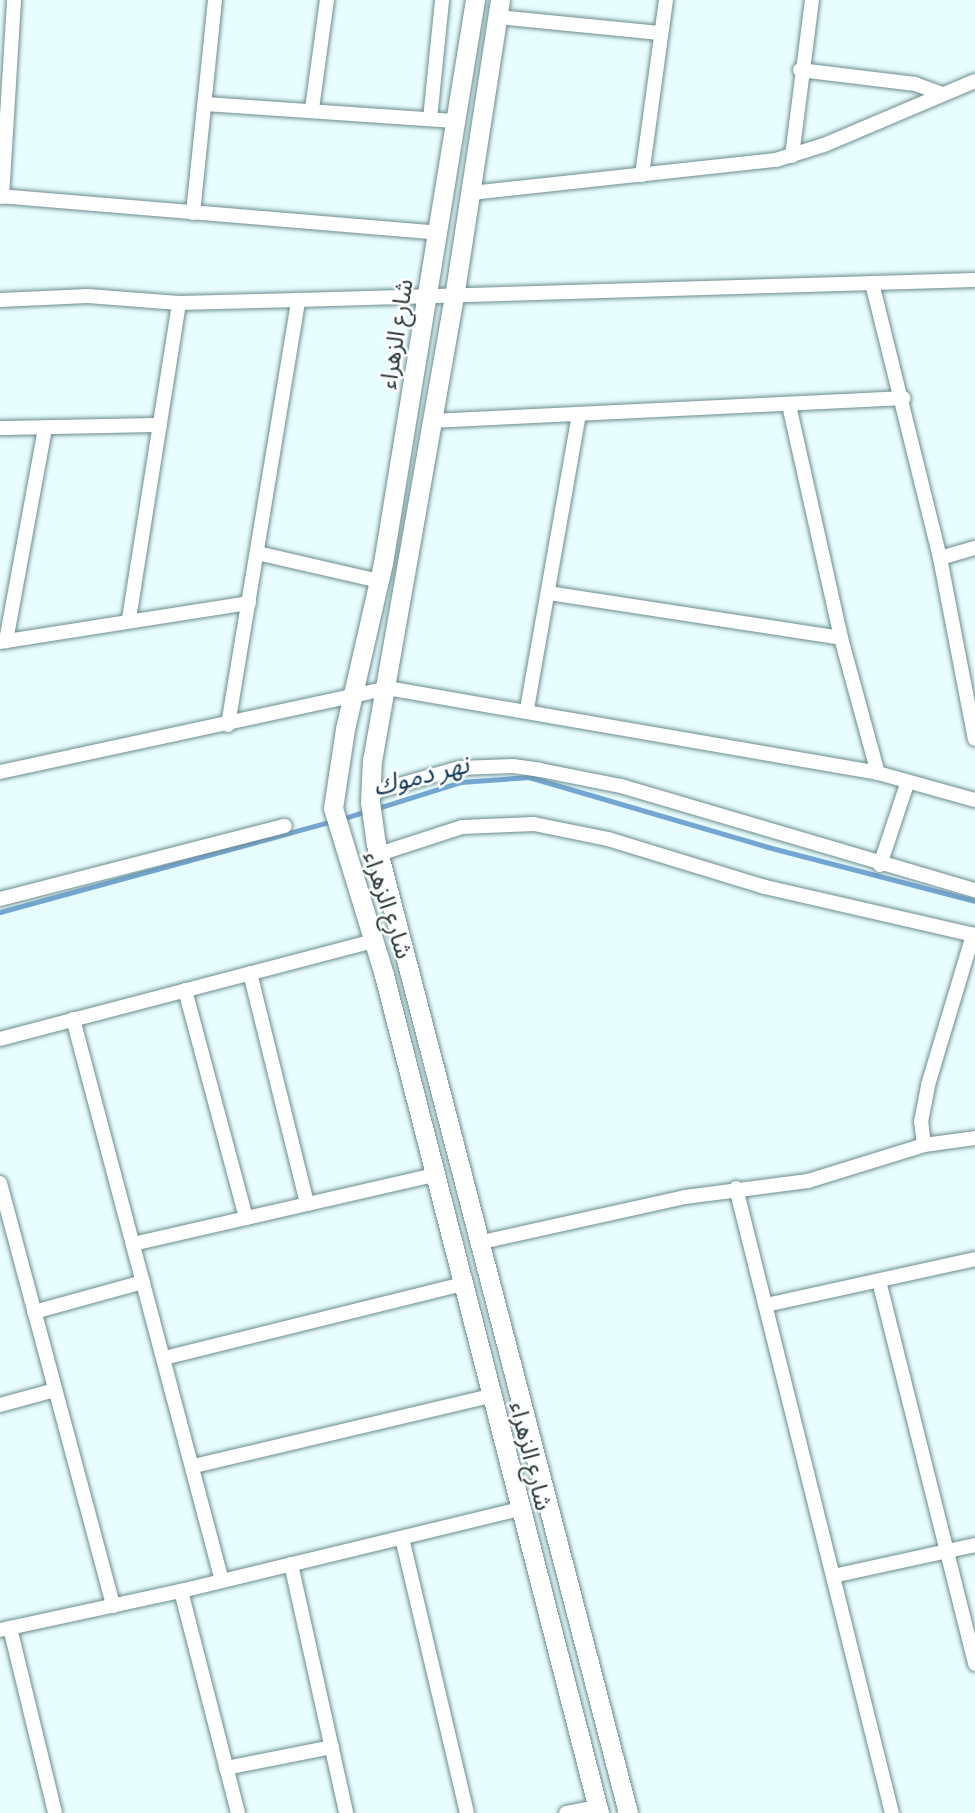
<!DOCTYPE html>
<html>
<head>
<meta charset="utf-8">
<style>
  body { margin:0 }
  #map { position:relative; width:975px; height:1813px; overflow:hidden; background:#e8fdfe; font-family:"Zilla Slab","Noto Sans Arabic",serif }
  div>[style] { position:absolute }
  .stream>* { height:4.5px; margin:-2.25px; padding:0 2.25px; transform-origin:2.25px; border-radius:2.25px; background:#73a6d3 }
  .roads { filter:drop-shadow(0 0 2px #6c8c8e) drop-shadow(0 0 2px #6c8c8e) }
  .street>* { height:14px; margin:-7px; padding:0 7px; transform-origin:7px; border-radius:7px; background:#fff }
  .secondary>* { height:19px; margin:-9.5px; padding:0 9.5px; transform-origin:9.5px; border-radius:9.5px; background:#fff }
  span { translate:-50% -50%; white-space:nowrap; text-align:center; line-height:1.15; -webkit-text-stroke:5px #fff; paint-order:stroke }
  .street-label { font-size:24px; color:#2b3939 }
  .water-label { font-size:26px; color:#153c5b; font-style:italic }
</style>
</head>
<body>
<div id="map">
  <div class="stream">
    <i style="left:375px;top:809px;width:90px;rotate:-17.4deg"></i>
    <i style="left:461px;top:782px;width:68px;rotate:-4.2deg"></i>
    <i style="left:529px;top:777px;width:249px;rotate:16.3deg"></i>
    <i style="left:768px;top:847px;width:214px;rotate:14.6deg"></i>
    <i style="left:342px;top:819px;width:26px;rotate:-18deg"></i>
    <i style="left:0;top:912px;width:342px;rotate:-15.3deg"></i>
  </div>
  <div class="roads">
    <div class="street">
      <i style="left:497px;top:17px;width:164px;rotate:5.6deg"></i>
      <i style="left:800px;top:70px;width:116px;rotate:6.9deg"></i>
      <i style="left:915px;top:84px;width:30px;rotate:20deg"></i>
      <i style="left:205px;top:104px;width:250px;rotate:3.9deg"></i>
      <i style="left:312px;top:109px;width:110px;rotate:-82.2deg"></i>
      <i style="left:430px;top:119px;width:120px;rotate:-84.2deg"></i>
      <i style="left:792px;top:156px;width:157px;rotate:-82.7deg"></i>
      <i style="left:642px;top:175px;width:177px;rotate:-82.2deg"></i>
      <i style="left:471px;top:193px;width:307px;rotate:-6.2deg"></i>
      <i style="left:776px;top:160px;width:50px;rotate:-17.4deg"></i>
      <i style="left:824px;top:145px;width:164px;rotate:-23deg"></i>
      <i style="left:0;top:196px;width:439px;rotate:4.8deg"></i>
      <i style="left:2px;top:197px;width:197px;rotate:-86.5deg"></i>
      <i style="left:193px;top:213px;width:214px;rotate:-84.1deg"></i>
      <i style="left:872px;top:283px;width:283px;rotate:76.1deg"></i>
      <i style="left:940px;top:558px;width:184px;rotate:79.1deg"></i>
      <i style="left:0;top:300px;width:88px;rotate:-2.6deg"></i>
      <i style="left:88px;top:296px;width:91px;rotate:4.4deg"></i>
      <i style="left:179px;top:303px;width:119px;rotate:-1.4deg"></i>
      <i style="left:298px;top:300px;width:677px;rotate:-1.69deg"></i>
      <i style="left:789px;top:405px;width:239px;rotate:77.4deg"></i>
      <i style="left:841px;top:638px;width:140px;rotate:74.7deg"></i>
      <i style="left:433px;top:421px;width:471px;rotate:-2.8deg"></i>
      <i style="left:0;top:428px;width:160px;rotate:-1.1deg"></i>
      <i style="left:257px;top:553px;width:125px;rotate:12.9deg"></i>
      <i style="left:940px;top:558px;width:36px;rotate:-16deg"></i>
      <i style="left:548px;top:593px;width:296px;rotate:8.7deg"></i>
      <i style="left:129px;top:619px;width:320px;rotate:-81deg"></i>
      <i style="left:6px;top:641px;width:216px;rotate:-79.6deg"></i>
      <i style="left:0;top:642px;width:252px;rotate:-8.9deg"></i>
      <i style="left:527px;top:709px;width:299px;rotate:-80deg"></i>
      <i style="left:228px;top:725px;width:431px;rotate:-80.6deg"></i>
      <i style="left:0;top:772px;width:396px;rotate:-12.2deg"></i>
      <i style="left:387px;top:688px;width:498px;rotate:9.8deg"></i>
      <i style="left:878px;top:773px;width:101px;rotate:15.6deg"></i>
      <i style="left:371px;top:793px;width:92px;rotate:-15.7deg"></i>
      <i style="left:460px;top:768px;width:53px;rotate:-2.2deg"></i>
      <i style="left:513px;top:766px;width:27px;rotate:8deg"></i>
      <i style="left:540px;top:770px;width:83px;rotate:11.2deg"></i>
      <i style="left:621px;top:786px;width:369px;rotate:16.4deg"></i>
      <i style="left:379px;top:854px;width:87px;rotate:-18deg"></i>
      <i style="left:462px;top:827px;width:72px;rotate:-2.4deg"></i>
      <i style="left:534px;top:824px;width:76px;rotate:11.5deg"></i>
      <i style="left:608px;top:839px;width:164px;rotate:17deg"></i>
      <i style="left:765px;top:887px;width:215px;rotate:12.9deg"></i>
      <i style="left:880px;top:865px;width:85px;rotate:-71.6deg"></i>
      <i style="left:0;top:899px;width:294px;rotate:-14.4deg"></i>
      <i style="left:250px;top:973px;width:238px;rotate:76.1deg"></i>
      <i style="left:185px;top:990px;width:236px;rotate:75deg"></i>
      <i style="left:73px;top:1019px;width:581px;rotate:75.15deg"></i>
      <i style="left:0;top:1039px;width:387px;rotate:-14.7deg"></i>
      <i style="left:924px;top:1145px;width:23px;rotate:-97deg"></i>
      <i style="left:921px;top:1122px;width:38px;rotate:-79deg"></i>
      <i style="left:928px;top:1085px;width:157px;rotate:-73.3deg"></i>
      <i style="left:0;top:1183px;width:438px;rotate:75deg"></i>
      <i style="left:736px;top:1188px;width:644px;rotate:75.99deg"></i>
      <i style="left:482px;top:1242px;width:208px;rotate:-12.5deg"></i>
      <i style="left:685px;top:1197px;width:124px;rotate:-7.4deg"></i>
      <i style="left:808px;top:1181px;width:121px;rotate:-17.2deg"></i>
      <i style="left:924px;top:1145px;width:51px;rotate:-7.8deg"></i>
      <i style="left:133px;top:1244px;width:310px;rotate:-12.9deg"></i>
      <i style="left:879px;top:1281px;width:395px;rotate:75.9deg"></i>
      <i style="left:766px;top:1305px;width:214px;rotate:-12.4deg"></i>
      <i style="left:34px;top:1312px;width:113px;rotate:-15.4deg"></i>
      <i style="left:164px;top:1358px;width:307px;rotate:-13.9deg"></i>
      <i style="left:0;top:1405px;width:57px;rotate:-15.3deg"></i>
      <i style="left:194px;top:1466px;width:304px;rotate:-13.3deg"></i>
      <i style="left:402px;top:1538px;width:283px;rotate:76.7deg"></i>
      <i style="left:291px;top:1564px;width:255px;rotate:77.5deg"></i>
      <i style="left:833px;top:1576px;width:145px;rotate:-12.3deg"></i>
      <i style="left:181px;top:1591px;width:229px;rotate:75.6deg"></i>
      <i style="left:10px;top:1628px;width:190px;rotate:76.3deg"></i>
      <i style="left:0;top:1630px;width:185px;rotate:-12.2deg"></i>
      <i style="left:181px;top:1591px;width:348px;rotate:-13.6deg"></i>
      <i style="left:226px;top:1768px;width:108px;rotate:-11.2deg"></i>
      <i style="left:566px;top:1813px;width:32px;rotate:-11deg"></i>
    </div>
    <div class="secondary">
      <i style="left:475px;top:0;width:570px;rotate:99.28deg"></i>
      <i style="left:383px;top:563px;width:170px;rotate:102.9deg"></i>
      <i style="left:345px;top:729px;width:80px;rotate:98.6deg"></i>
      <i style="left:333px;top:808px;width:175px;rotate:73deg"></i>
      <i style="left:384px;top:975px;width:865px;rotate:75.61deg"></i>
      <i style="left:500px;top:0;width:300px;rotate:98.8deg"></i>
      <i style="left:454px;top:296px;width:470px;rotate:100deg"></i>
      <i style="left:372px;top:759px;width:43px;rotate:92.7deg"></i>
      <i style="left:370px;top:802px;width:42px;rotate:81.9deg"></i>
      <i style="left:376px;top:844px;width:1001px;rotate:75.42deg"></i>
    </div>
  </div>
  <div class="street-label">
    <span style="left:396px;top:334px;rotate:-81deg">شارع الزهراء</span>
    <span style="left:388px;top:905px;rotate:72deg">شارع الزهراء</span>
    <span style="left:531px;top:1456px;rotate:76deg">شارع الزهراء</span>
  </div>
  <div class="water-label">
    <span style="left:421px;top:776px;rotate:-14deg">نهر دموك</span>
  </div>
</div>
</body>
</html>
